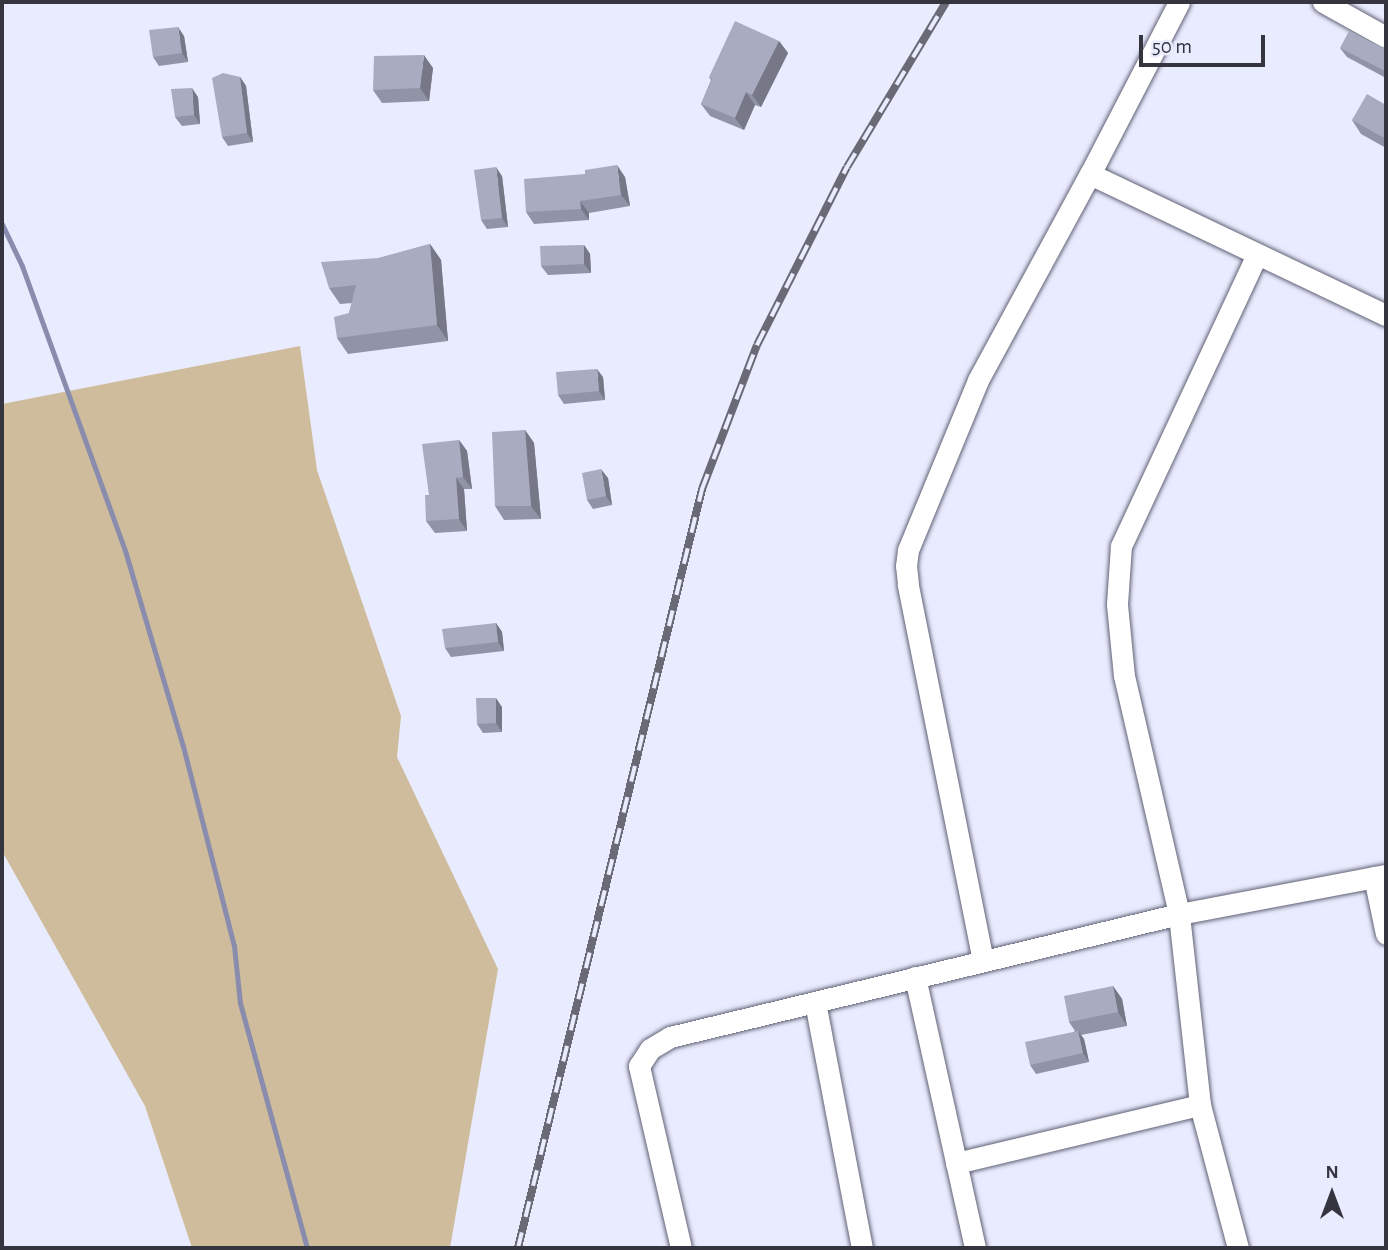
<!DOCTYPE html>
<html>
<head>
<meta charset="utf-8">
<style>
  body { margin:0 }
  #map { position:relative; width:1388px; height:1250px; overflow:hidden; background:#e9ebfe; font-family:"Alegreya Sans",sans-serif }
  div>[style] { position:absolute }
  .green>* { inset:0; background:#cfbc9c }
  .stream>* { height:5px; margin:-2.5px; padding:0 2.5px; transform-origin:2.5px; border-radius:2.5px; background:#898cad }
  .roads { filter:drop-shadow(0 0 2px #606175) drop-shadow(0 0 2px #606175) }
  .minor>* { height:21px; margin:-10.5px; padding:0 10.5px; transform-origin:10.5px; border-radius:10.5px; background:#fff }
  .rail>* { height:8px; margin-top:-4px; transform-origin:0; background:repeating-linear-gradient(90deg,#e9ebfe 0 16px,#696a76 0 32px); box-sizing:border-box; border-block:2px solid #696a76 }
  .wall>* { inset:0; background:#9193a6 }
  .shaded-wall>* { inset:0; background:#767887 }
  .building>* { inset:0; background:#a9abc1 }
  span { translate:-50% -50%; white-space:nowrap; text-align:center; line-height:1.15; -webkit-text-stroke:5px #e9ebfe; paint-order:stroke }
  .frame { position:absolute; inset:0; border:4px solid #34353e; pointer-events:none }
  .north { position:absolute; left:1297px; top:1159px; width:70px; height:70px; -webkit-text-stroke:5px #e9ebfe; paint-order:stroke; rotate:0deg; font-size:19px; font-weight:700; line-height:28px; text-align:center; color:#34353e }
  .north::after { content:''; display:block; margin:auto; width:24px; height:32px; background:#34353e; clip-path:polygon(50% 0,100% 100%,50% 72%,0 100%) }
  .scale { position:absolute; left:1139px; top:35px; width:126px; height:32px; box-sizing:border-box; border:4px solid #34353e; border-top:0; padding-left:9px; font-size:21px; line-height:24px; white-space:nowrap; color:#34353e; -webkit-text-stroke:5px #e9ebfe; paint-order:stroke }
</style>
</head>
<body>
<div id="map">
  <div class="green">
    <i style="clip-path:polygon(300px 346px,317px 470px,401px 716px,397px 757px,498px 969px,450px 1248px,192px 1248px,145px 1106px,2px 851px,2px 404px)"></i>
  </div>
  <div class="stream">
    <i style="left:2px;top:224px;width:47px;rotate:64.5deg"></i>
    <i style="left:22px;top:266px;width:306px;rotate:70.1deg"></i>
    <i style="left:126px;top:554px;width:200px;rotate:73.5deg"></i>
    <i style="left:183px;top:746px;width:206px;rotate:75.7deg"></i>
    <i style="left:234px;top:946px;width:57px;rotate:84deg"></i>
    <i style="left:240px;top:1003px;width:254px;rotate:74.7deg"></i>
  </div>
  <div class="roads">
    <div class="minor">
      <i style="left:1323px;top:2px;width:72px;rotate:29.1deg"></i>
      <i style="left:1090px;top:174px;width:328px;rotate:25.5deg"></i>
      <i style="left:1374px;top:877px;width:58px;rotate:78.1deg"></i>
      <i style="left:983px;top:961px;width:384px;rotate:-101.3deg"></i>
      <i style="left:908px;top:584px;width:18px;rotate:-96deg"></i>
      <i style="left:906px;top:566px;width:16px;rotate:-83deg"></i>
      <i style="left:908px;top:550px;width:184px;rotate:-67.6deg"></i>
      <i style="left:978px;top:380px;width:234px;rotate:-61.5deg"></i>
      <i style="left:1090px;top:174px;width:194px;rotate:-62.6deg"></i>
      <i style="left:915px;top:977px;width:278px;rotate:77.5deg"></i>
      <i style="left:815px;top:1002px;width:250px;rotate:79.2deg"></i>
      <i style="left:956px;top:1163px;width:251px;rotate:-13.4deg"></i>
      <i style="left:681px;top:1248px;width:187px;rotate:-103deg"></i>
      <i style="left:639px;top:1066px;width:20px;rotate:-57deg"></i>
      <i style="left:650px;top:1049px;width:23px;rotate:-31deg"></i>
      <i style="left:670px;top:1037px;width:524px;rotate:-13.59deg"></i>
      <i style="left:1179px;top:914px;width:211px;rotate:-10.7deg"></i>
      <i style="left:1238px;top:1248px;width:148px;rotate:-104.9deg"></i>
      <i style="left:1200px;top:1105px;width:192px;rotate:-96.3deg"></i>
      <i style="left:1179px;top:914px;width:244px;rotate:-103deg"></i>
      <i style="left:1124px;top:676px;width:72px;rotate:-95.6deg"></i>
      <i style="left:1117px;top:604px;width:58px;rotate:-86.1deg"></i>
      <i style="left:1121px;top:546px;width:322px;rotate:-65deg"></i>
    </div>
  </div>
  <div class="rail">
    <i style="left:518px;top:1248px;width:781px;rotate:-76.37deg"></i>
    <i style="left:702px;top:489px;width:154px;rotate:-69.1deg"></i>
    <i style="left:757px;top:345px;width:199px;rotate:-63.2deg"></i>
    <i style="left:847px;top:167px;width:192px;rotate:-59deg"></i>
  </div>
  <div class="wall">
    <i style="clip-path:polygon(184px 36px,188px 62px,159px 66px,153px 57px)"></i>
    <i style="clip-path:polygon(779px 41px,788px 53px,761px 107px,755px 105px,744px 130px,710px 116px,701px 104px,711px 80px,709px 77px)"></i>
    <i style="clip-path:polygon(1340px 48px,1386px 50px,1386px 78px,1347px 57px)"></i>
    <i style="clip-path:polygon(433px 68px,429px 101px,382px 103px,373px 90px)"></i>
    <i style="clip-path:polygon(240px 77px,246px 86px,253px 142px,228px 146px,222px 137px)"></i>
    <i style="clip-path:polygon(198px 97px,200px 124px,182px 126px,175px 117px)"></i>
    <i style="clip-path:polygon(1386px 105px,1386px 148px,1361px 134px,1352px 120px)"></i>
    <i style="clip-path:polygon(502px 176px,508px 227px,487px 229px,481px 220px)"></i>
    <i style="clip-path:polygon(625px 177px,630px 206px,589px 213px,589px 220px,534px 224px,526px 212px)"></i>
    <i style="clip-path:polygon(430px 244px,441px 260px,448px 341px,348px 354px,337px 338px,349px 313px,352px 303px,340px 304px,329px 288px,379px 258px)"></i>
    <i style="clip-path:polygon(584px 245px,590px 254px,591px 273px,548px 275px,541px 266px)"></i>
    <i style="clip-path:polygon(603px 377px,605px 400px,564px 404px,558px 395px)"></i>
    <i style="clip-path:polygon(525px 430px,534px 443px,541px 519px,504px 520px,495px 506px)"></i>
    <i style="clip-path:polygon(459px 440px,467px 451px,472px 489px,464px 489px,467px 531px,435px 533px,426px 521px,429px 495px)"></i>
    <i style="clip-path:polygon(608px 478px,612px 505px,593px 509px,587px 500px)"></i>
    <i style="clip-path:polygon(496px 623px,502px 632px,504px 651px,451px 657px,445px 648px)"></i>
    <i style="clip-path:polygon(502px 707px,502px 732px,483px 733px,477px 724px)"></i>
    <i style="clip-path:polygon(1113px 986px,1122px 999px,1127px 1026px,1081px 1035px,1084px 1039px,1089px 1062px,1036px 1074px,1030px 1065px,1075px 1031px,1069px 1022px)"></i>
  </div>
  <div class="shaded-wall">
    <i style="clip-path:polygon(178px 27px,184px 36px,188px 62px,182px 53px)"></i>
    <i style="clip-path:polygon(779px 41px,788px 53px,761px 107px,752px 95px)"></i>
    <i style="clip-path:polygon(424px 55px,433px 68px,429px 101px,420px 88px)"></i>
    <i style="clip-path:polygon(240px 77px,246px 86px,253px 142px,247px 133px)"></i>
    <i style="clip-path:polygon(192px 88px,198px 97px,200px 124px,194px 115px)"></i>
    <i style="clip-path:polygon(746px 92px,755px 105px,744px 130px,735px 118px)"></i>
    <i style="clip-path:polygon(617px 165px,625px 177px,630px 206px,621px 195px)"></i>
    <i style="clip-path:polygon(496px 167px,502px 176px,508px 227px,502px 218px)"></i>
    <i style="clip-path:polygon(580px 201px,589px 213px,589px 220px,581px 209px)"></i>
    <i style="clip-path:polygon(430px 244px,441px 260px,448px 341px,437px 325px)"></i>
    <i style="clip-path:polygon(584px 245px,590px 254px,591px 273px,584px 264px)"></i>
    <i style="clip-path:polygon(597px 369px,603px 377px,605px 400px,599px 391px)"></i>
    <i style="clip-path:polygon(525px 430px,534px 443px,541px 519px,531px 506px)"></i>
    <i style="clip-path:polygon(459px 440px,467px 451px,472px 489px,463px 477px)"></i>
    <i style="clip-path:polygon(601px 469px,608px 478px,612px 505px,606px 496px)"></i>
    <i style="clip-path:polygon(456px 478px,464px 489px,467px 531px,459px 519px)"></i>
    <i style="clip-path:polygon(496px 623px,502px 632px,504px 651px,498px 642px)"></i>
    <i style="clip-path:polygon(496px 698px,502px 707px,502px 732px,496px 723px)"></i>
    <i style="clip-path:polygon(1113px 986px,1122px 999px,1127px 1026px,1118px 1012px)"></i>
    <i style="clip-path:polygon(1078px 1031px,1084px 1039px,1089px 1062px,1083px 1053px)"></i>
  </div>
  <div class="building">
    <i style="clip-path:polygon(735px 21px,779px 41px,752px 95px,746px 92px,735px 118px,701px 104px,712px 79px,709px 77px)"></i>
    <i style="clip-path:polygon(178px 27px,182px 53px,153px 57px,149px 30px)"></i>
    <i style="clip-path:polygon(1349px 31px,1386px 50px,1386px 69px,1385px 71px,1340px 48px)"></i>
    <i style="clip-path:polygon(424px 55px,420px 88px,373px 90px,374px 56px)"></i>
    <i style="clip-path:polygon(223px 73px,240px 77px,247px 133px,222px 137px,212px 78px)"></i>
    <i style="clip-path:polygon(192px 88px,194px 115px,175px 117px,171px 89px)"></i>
    <i style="clip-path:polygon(1367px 94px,1386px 105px,1386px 139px,1352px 120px)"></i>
    <i style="clip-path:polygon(617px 165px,621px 195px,580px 201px,581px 209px,526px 212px,524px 179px,585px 174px,585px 170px)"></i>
    <i style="clip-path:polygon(496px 167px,502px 218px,481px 220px,474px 170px)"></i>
    <i style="clip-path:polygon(430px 244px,437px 325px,337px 338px,334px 317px,349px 313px,356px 285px,329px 288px,321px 262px,379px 258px)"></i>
    <i style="clip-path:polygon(584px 245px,584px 264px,541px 266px,540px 246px)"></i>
    <i style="clip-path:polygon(597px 369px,599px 391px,558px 395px,556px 372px)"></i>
    <i style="clip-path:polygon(525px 430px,531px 506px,495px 506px,492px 432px)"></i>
    <i style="clip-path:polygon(459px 440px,463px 477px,456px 478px,459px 519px,426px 521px,425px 495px,429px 495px,422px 444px)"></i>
    <i style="clip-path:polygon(601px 469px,606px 496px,587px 500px,582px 473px)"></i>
    <i style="clip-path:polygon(496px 623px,498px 642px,445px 648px,442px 629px)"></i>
    <i style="clip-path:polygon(476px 698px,496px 698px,496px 723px,477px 724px)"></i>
    <i style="clip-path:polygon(1113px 986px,1118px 1012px,1069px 1022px,1064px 996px)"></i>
    <i style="clip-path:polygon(1078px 1031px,1083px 1053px,1030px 1065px,1025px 1042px)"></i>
  </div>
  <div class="frame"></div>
  <div class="north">N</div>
  <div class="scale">50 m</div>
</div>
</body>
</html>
